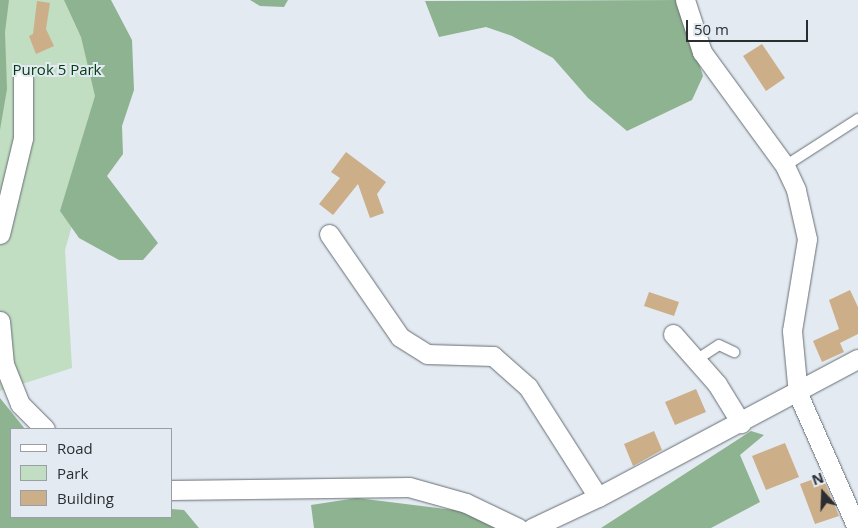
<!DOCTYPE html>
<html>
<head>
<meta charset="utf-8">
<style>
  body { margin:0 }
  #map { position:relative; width:858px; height:528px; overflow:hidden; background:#e3eaf2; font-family:"Open Sans",sans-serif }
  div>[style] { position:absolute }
  .green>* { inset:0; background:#c1ddc2 }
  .forest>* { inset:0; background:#8eb391 }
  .building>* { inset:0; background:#ccae88 }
  .roads { filter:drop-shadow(0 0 1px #676d74) drop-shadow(0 0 1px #676d74) }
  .lane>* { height:10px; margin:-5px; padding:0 5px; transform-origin:5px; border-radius:5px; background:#fff }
  .street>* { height:19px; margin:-9.5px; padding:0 9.5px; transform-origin:9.5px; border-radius:9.5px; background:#fff }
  span { translate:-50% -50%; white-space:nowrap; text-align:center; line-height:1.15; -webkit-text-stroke:4px #e3eaf2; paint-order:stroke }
  .park-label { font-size:15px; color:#013c10 }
  .legend { position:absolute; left:10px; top:428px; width:162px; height:90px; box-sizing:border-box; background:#e3eaf2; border:1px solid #999fa5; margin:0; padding:6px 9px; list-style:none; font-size:15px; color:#2b2e31 }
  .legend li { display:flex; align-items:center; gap:10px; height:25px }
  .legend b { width:25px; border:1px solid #999fa5 }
  .north { position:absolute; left:798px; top:468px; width:50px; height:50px; -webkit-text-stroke:4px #e3eaf2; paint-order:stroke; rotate:340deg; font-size:14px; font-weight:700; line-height:20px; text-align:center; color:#2b2e31 }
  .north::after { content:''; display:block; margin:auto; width:18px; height:22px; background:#2b2e31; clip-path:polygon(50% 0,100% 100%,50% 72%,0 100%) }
  .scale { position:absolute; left:686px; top:20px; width:122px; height:22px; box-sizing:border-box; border:2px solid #2b2e31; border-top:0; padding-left:6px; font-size:15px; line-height:18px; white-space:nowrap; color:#2b2e31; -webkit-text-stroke:4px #e3eaf2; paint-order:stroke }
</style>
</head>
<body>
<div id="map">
  <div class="green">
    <i style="clip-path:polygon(0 0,90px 0,118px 66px,65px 250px,72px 368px,0 391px)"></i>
  </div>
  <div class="forest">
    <i style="clip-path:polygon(0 0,9px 0,5px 32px,7px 89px,0 130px)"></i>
    <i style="clip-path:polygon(64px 0,111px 0,132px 40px,134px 90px,122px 126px,123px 154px,107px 176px,158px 243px,143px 260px,119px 260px,79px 238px,60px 211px,95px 96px,81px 37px)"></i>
    <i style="clip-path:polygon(250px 0,288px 0,284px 7px,260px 6px)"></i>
    <i style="clip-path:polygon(679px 0,703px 76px,692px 100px,627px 131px,588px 98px,553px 58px,512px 36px,486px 27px,439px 37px,425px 1px)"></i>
    <i style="clip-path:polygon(0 398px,25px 429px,11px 429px,11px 517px,171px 517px,171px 509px,184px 510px,199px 528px,0 528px)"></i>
    <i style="clip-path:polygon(751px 431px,764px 435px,740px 455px,760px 502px,711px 528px,601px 528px)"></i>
    <i style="clip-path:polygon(357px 498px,462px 511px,499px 528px,314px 528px,311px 505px)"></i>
  </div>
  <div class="building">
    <i style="clip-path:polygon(37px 1px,50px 3px,46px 29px,54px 46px,36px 54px,29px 36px,33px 34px)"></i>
    <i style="clip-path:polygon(762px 44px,785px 78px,766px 91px,743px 56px)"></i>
    <i style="clip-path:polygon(346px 152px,386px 182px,377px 194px,384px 213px,370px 218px,358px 184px,333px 215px,319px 204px,340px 178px,331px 172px)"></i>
    <i style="clip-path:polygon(850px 290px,858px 307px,858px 334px,840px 343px,844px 352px,822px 362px,813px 341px,839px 329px,829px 300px)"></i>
    <i style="clip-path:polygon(649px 292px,679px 302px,674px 316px,644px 306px)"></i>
    <i style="clip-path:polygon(696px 389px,706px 412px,675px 425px,665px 402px)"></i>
    <i style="clip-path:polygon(654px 431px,662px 450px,633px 466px,624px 444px)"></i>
    <i style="clip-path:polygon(785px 443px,799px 477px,766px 490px,752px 456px)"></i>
    <i style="clip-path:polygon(822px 476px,839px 516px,815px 524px,800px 484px)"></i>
  </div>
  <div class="roads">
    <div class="lane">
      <i style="left:785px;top:166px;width:87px;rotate:-32.8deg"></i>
      <i style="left:696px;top:360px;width:27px;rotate:-33deg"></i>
      <i style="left:719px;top:345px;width:17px;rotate:25deg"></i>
    </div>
    <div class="street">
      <i style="left:685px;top:0;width:55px;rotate:71.9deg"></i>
      <i style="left:702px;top:52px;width:141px;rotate:53.9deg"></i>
      <i style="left:785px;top:166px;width:26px;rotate:65deg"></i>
      <i style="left:796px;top:190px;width:50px;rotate:77.3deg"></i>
      <i style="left:807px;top:239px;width:93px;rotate:99.3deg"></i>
      <i style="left:792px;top:331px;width:63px;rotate:84.6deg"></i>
      <i style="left:798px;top:394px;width:146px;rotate:66.2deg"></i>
      <i style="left:0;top:234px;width:99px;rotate:-76.5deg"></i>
      <i style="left:23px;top:138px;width:62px;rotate:-90deg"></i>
      <i style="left:329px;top:234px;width:125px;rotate:55.4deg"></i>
      <i style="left:400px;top:337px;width:32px;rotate:32deg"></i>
      <i style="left:427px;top:354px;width:66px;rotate:1.7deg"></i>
      <i style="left:493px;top:356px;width:47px;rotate:41.5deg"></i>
      <i style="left:528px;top:387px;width:130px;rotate:57.5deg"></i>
      <i style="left:598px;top:497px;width:294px;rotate:-28deg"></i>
      <i style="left:0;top:321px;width:43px;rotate:84.7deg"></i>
      <i style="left:4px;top:364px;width:43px;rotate:68.2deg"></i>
      <i style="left:20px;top:404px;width:35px;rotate:45deg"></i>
      <i style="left:673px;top:334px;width:67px;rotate:48.7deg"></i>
      <i style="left:717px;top:384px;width:46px;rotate:58.4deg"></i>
      <i style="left:171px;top:490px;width:238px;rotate:-0.7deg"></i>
      <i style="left:409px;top:487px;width:59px;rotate:15.7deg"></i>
      <i style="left:466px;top:503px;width:58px;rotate:25.7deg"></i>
      <i style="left:532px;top:528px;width:73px;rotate:-25.2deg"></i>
    </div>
  </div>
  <div class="park-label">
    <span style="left:57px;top:70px">Purok 5 Park</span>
  </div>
  <ul class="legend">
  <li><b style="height:6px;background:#fff"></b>Road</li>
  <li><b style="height:14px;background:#c1ddc2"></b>Park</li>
  <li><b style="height:14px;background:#ccae88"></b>Building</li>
  </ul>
  <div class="north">N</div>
  <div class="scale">50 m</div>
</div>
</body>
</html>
